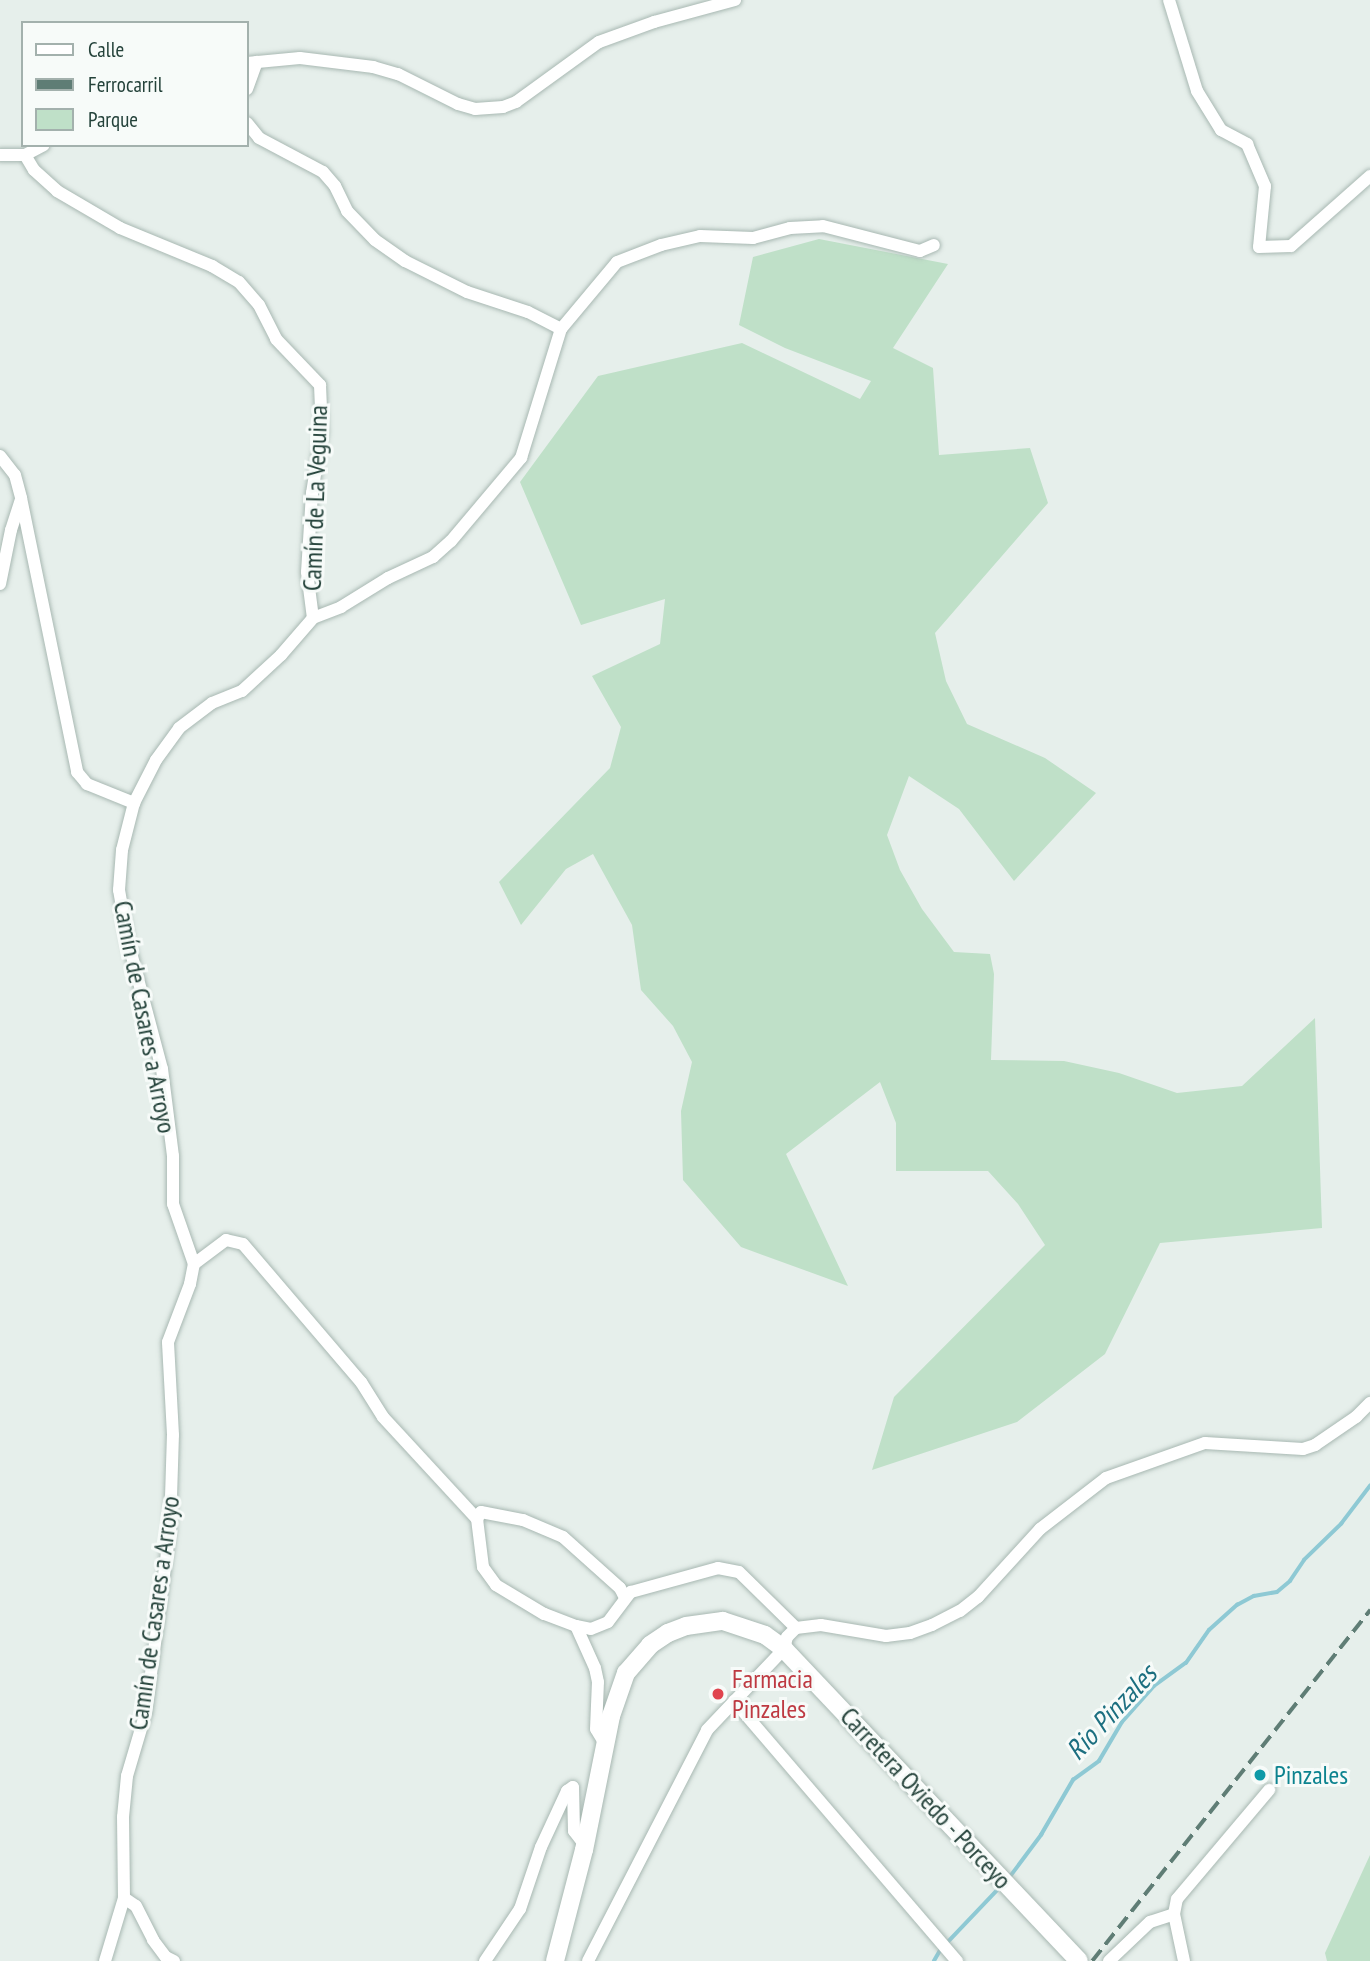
<!DOCTYPE html>
<html>
<head>
<meta charset="utf-8">
<style>
  body { margin:0 }
  #map { position:relative; width:1370px; height:1961px; overflow:hidden; background:#e6efeb; font-family:"PT Sans Narrow",sans-serif }
  div>[style] { position:absolute }
  .green>* { inset:0; background:#bfe0c8 }
  .stream>* { height:3.5px; margin:-1.75px; padding:0 1.75px; transform-origin:1.75px; border-radius:1.75px; background:#8ec9d4 }
  .roads { filter:drop-shadow(0 0 2px #a8b8b2) drop-shadow(0 0 2px #a8b8b2) }
  .minor>* { height:12px; margin:-6px; padding:0 6px; transform-origin:6px; border-radius:6px; background:#fff }
  .secondary>* { height:18px; margin:-9px; padding:0 9px; transform-origin:9px; border-radius:9px; background:#fff }
  .rail>* { height:3.5px; margin-top:-1.75px; transform-origin:0; background:repeating-linear-gradient(90deg,#5f7d75 0 14px,transparent 0 21px) }
  .dots>* { width:19px; height:19px; translate:-50% -50%; box-sizing:border-box; border:4px solid #f7fbf9; border-radius:50% }
  span { translate:-50% -50%; white-space:nowrap; text-align:center; line-height:1.15; -webkit-text-stroke:6px #f7fbf9; paint-order:stroke }
  .street-label { font-size:26px; color:#24423a }
  .health-label { font-size:26px; color:#be3a42 }
  .left { translate:0 -50%; text-align:left }
  .culture-label { font-size:26px; color:#0d838f }
  .water-label { font-size:28px; color:#1c6f80; font-style:italic }
  .legend { position:absolute; left:21px; top:21px; width:228px; height:126px; box-sizing:border-box; background:#f7fbf9; border:2px solid #a3b1ad; margin:0; padding:9px 12px; list-style:none; font-size:21px; color:#24423a }
  .legend li { display:flex; align-items:center; gap:14px; height:35px }
  .legend b { width:35px; border:2px solid #a3b1ad }
</style>
</head>
<body>
<div id="map">
  <div class="green">
    <i style="clip-path:polygon(819px 239px,948px 264px,893px 348px,933px 368px,939px 455px,1030px 448px,1048px 503px,935px 633px,946px 681px,967px 724px,1045px 758px,1096px 793px,1014px 881px,959px 809px,909px 776px,887px 835px,900px 870px,922px 909px,954px 952px,990px 954px,994px 974px,991px 1060px,1064px 1061px,1119px 1073px,1177px 1093px,1242px 1086px,1315px 1018px,1322px 1228px,1160px 1243px,1105px 1354px,1017px 1422px,872px 1470px,894px 1397px,1045px 1245px,1018px 1204px,988px 1171px,896px 1171px,896px 1123px,880px 1082px,786px 1154px,848px 1286px,741px 1247px,683px 1180px,681px 1111px,692px 1062px,673px 1026px,641px 990px,632px 925px,593px 854px,566px 869px,521px 925px,499px 882px,610px 768px,621px 727px,592px 676px,660px 644px,665px 599px,581px 625px,520px 482px,598px 376px,742px 343px,860px 399px,871px 381px,785px 348px,739px 325px,753px 257px)"></i>
    <i style="clip-path:polygon(1370px 1855px,1370px 1961px,1327px 1961px,1325px 1953px)"></i>
  </div>
  <div class="stream">
    <i style="left:1009px;top:1878px;width:54px;rotate:-53.3deg"></i>
    <i style="left:1041px;top:1835px;width:64px;rotate:-59.8deg"></i>
    <i style="left:1073px;top:1780px;width:32px;rotate:-36deg"></i>
    <i style="left:1099px;top:1761px;width:45px;rotate:-59.5deg"></i>
    <i style="left:1122px;top:1722px;width:48px;rotate:-48.4deg"></i>
    <i style="left:1154px;top:1686px;width:39px;rotate:-36deg"></i>
    <i style="left:1186px;top:1663px;width:40px;rotate:-55.1deg"></i>
    <i style="left:1209px;top:1630px;width:38px;rotate:-42deg"></i>
    <i style="left:1237px;top:1605px;width:19px;rotate:-28deg"></i>
    <i style="left:1254px;top:1596px;width:23px;rotate:-10deg"></i>
    <i style="left:1277px;top:1592px;width:17px;rotate:-40deg"></i>
    <i style="left:1290px;top:1581px;width:25px;rotate:-56deg"></i>
    <i style="left:1304px;top:1560px;width:52px;rotate:-44.2deg"></i>
    <i style="left:1341px;top:1524px;width:48px;rotate:-52.7deg"></i>
    <i style="left:946px;top:1944px;width:80px;rotate:-46.5deg"></i>
    <i style="left:934px;top:1961px;width:14px;rotate:-60deg"></i>
  </div>
  <div class="roads">
    <div class="minor">
      <i style="left:1169px;top:0;width:95px;rotate:72.9deg"></i>
      <i style="left:1197px;top:91px;width:46px;rotate:58.4deg"></i>
      <i style="left:1221px;top:130px;width:30px;rotate:28deg"></i>
      <i style="left:1247px;top:144px;width:46px;rotate:66.8deg"></i>
      <i style="left:1265px;top:186px;width:61px;rotate:95.6deg"></i>
      <i style="left:1259px;top:247px;width:32px;rotate:-2deg"></i>
      <i style="left:1291px;top:246px;width:106px;rotate:-41.5deg"></i>
      <i style="left:247px;top:63px;width:53px;rotate:-5.4deg"></i>
      <i style="left:300px;top:58px;width:74px;rotate:7deg"></i>
      <i style="left:373px;top:67px;width:26px;rotate:16deg"></i>
      <i style="left:398px;top:74px;width:67px;rotate:26.6deg"></i>
      <i style="left:458px;top:104px;width:18px;rotate:16deg"></i>
      <i style="left:475px;top:109px;width:28px;rotate:-4deg"></i>
      <i style="left:503px;top:107px;width:14px;rotate:-21deg"></i>
      <i style="left:516px;top:102px;width:102px;rotate:-35.9deg"></i>
      <i style="left:599px;top:42px;width:59px;rotate:-20deg"></i>
      <i style="left:654px;top:22px;width:84px;rotate:-15.2deg"></i>
      <i style="left:247px;top:89px;width:29px;rotate:-70deg"></i>
      <i style="left:247px;top:123px;width:19px;rotate:51deg"></i>
      <i style="left:259px;top:138px;width:72px;rotate:28deg"></i>
      <i style="left:323px;top:172px;width:18px;rotate:49deg"></i>
      <i style="left:335px;top:186px;width:28px;rotate:64deg"></i>
      <i style="left:347px;top:211px;width:40px;rotate:46deg"></i>
      <i style="left:375px;top:240px;width:37px;rotate:35deg"></i>
      <i style="left:405px;top:261px;width:69px;rotate:26.6deg"></i>
      <i style="left:467px;top:292px;width:64px;rotate:18.2deg"></i>
      <i style="left:528px;top:312px;width:37px;rotate:27deg"></i>
      <i style="left:0;top:155px;width:25px"></i>
      <i style="left:25px;top:155px;width:21px;rotate:-28deg"></i>
      <i style="left:25px;top:155px;width:17px;rotate:59deg"></i>
      <i style="left:34px;top:170px;width:31px;rotate:42deg"></i>
      <i style="left:57px;top:191px;width:73px;rotate:30.4deg"></i>
      <i style="left:120px;top:228px;width:100px;rotate:22.4deg"></i>
      <i style="left:212px;top:266px;width:31px;rotate:31deg"></i>
      <i style="left:239px;top:282px;width:30px;rotate:49deg"></i>
      <i style="left:259px;top:305px;width:38px;rotate:63deg"></i>
      <i style="left:276px;top:339px;width:64px;rotate:46.3deg"></i>
      <i style="left:320px;top:385px;width:47px;rotate:87.6deg"></i>
      <i style="left:322px;top:432px;width:62px;rotate:99.3deg"></i>
      <i style="left:312px;top:493px;width:79px;rotate:93.6deg"></i>
      <i style="left:307px;top:572px;width:46px;rotate:82.6deg"></i>
      <i style="left:0;top:456px;width:24px;rotate:52deg"></i>
      <i style="left:15px;top:475px;width:24px;rotate:75deg"></i>
      <i style="left:21px;top:498px;width:280px;rotate:78.4deg"></i>
      <i style="left:77px;top:772px;width:16px;rotate:50deg"></i>
      <i style="left:87px;top:784px;width:51px;rotate:22deg"></i>
      <i style="left:0;top:584px;width:55px;rotate:-78.5deg"></i>
      <i style="left:11px;top:530px;width:32px;rotate:-72deg"></i>
      <i style="left:194px;top:1264px;width:40px;rotate:-37deg"></i>
      <i style="left:226px;top:1240px;width:17px;rotate:13deg"></i>
      <i style="left:243px;top:1244px;width:182px;rotate:49.5deg"></i>
      <i style="left:361px;top:1382px;width:41px;rotate:57.8deg"></i>
      <i style="left:383px;top:1417px;width:139px;rotate:47.3deg"></i>
      <i style="left:576px;top:1626px;width:34px;rotate:-159deg"></i>
      <i style="left:544px;top:1614px;width:56px;rotate:-148.9deg"></i>
      <i style="left:496px;top:1585px;width:22px;rotate:-126deg"></i>
      <i style="left:483px;top:1567px;width:48px;rotate:-97.1deg"></i>
      <i style="left:477px;top:1519px;width:8px;rotate:-60deg"></i>
      <i style="left:481px;top:1512px;width:43px;rotate:10.8deg"></i>
      <i style="left:523px;top:1520px;width:43px;rotate:23deg"></i>
      <i style="left:563px;top:1537px;width:76px;rotate:41.8deg"></i>
      <i style="left:620px;top:1588px;width:11px;rotate:63deg"></i>
      <i style="left:734px;top:1701px;width:343px;rotate:49.4deg"></i>
      <i style="left:605px;top:1744px;width:17px;rotate:-121deg"></i>
      <i style="left:596px;top:1729px;width:47px;rotate:-87.6deg"></i>
      <i style="left:598px;top:1682px;width:14px;rotate:-102deg"></i>
      <i style="left:595px;top:1668px;width:46px;rotate:-114.3deg"></i>
      <i style="left:576px;top:1626px;width:15px;rotate:11deg"></i>
      <i style="left:591px;top:1629px;width:18px;rotate:-22deg"></i>
      <i style="left:608px;top:1622px;width:38px;rotate:-53deg"></i>
      <i style="left:631px;top:1592px;width:90px;rotate:-15.4deg"></i>
      <i style="left:718px;top:1568px;width:21px;rotate:11deg"></i>
      <i style="left:739px;top:1572px;width:80px;rotate:44.5deg"></i>
      <i style="left:124px;top:1898px;width:14px;rotate:34deg"></i>
      <i style="left:136px;top:1906px;width:38px;rotate:63deg"></i>
      <i style="left:153px;top:1940px;width:21px;rotate:53deg"></i>
      <i style="left:166px;top:1957px;width:9px;rotate:27deg"></i>
      <i style="left:105px;top:1961px;width:66px;rotate:-73.2deg"></i>
      <i style="left:124px;top:1898px;width:81px;rotate:-90.7deg"></i>
      <i style="left:123px;top:1817px;width:41px;rotate:-84.4deg"></i>
      <i style="left:127px;top:1776px;width:67px;rotate:-73.5deg"></i>
      <i style="left:146px;top:1712px;width:185px;rotate:-82.5deg"></i>
      <i style="left:170px;top:1529px;width:94px;rotate:-88.2deg"></i>
      <i style="left:173px;top:1435px;width:93px;rotate:-93.1deg"></i>
      <i style="left:168px;top:1342px;width:62px;rotate:-69.2deg"></i>
      <i style="left:190px;top:1284px;width:20px;rotate:-79deg"></i>
      <i style="left:194px;top:1264px;width:64px;rotate:-109.3deg"></i>
      <i style="left:173px;top:1204px;width:48px;rotate:-90deg"></i>
      <i style="left:173px;top:1156px;width:88px;rotate:-97.2deg"></i>
      <i style="left:162px;top:1069px;width:132px;rotate:-104.9deg"></i>
      <i style="left:128px;top:941px;width:52px;rotate:-100deg"></i>
      <i style="left:119px;top:890px;width:40px;rotate:-85.7deg"></i>
      <i style="left:122px;top:850px;width:49px;rotate:-75.7deg"></i>
      <i style="left:134px;top:803px;width:48px;rotate:-62.9deg"></i>
      <i style="left:156px;top:760px;width:39px;rotate:-54deg"></i>
      <i style="left:179px;top:728px;width:41px;rotate:-37.1deg"></i>
      <i style="left:212px;top:703px;width:32px;rotate:-22deg"></i>
      <i style="left:242px;top:691px;width:53px;rotate:-42.7deg"></i>
      <i style="left:281px;top:655px;width:49px;rotate:-49.1deg"></i>
      <i style="left:313px;top:618px;width:30px;rotate:-21deg"></i>
      <i style="left:341px;top:607px;width:55px;rotate:-31.7deg"></i>
      <i style="left:388px;top:578px;width:50px;rotate:-25deg"></i>
      <i style="left:433px;top:557px;width:24px;rotate:-42deg"></i>
      <i style="left:451px;top:541px;width:109px;rotate:-49.9deg"></i>
      <i style="left:521px;top:458px;width:135px;rotate:-72.8deg"></i>
      <i style="left:561px;top:329px;width:87px;rotate:-50.1deg"></i>
      <i style="left:617px;top:262px;width:47px;rotate:-21.1deg"></i>
      <i style="left:661px;top:245px;width:40px;rotate:-13deg"></i>
      <i style="left:700px;top:236px;width:53px;rotate:2.2deg"></i>
      <i style="left:753px;top:238px;width:38px;rotate:-15deg"></i>
      <i style="left:790px;top:228px;width:33px;rotate:-3deg"></i>
      <i style="left:823px;top:226px;width:100px;rotate:14.5deg"></i>
      <i style="left:920px;top:251px;width:15px;rotate:-23deg"></i>
      <i style="left:485px;top:1961px;width:63px;rotate:-56.1deg"></i>
      <i style="left:520px;top:1909px;width:65px;rotate:-71.3deg"></i>
      <i style="left:541px;top:1847px;width:62px;rotate:-65.1deg"></i>
      <i style="left:567px;top:1791px;width:7px;rotate:-34deg"></i>
      <i style="left:573px;top:1787px;width:44px;rotate:88.7deg"></i>
      <i style="left:574px;top:1831px;width:18px;rotate:52deg"></i>
      <i style="left:588px;top:1961px;width:260px;rotate:-62.7deg"></i>
      <i style="left:707px;top:1730px;width:112px;rotate:-46.5deg"></i>
      <i style="left:784px;top:1649px;width:12px;rotate:-76deg"></i>
      <i style="left:787px;top:1637px;width:13px;rotate:-45deg"></i>
      <i style="left:796px;top:1628px;width:25px;rotate:-7deg"></i>
      <i style="left:821px;top:1625px;width:66px;rotate:9.6deg"></i>
      <i style="left:886px;top:1636px;width:24px;rotate:-7deg"></i>
      <i style="left:910px;top:1633px;width:23px;rotate:-20deg"></i>
      <i style="left:932px;top:1625px;width:31px;rotate:-27deg"></i>
      <i style="left:960px;top:1611px;width:23px;rotate:-38deg"></i>
      <i style="left:978px;top:1597px;width:92px;rotate:-47.6deg"></i>
      <i style="left:1040px;top:1529px;width:83px;rotate:-37.7deg"></i>
      <i style="left:1106px;top:1478px;width:105px;rotate:-19.5deg"></i>
      <i style="left:1205px;top:1443px;width:98px;rotate:3.5deg"></i>
      <i style="left:1303px;top:1449px;width:13px;rotate:-18deg"></i>
      <i style="left:1315px;top:1445px;width:50px;rotate:-34.3deg"></i>
      <i style="left:1356px;top:1417px;width:20px;rotate:-45deg"></i>
      <i style="left:1109px;top:1961px;width:57px;rotate:-43.6deg"></i>
      <i style="left:1150px;top:1922px;width:25px;rotate:-18deg"></i>
      <i style="left:1184px;top:1961px;width:48px;rotate:-102deg"></i>
      <i style="left:1174px;top:1914px;width:15px;rotate:-79deg"></i>
      <i style="left:1177px;top:1899px;width:143px;rotate:-49.8deg"></i>
    </div>
    <div class="secondary">
      <i style="left:555px;top:1961px;width:115px;rotate:-75.4deg"></i>
      <i style="left:584px;top:1850px;width:137px;rotate:-78.6deg"></i>
      <i style="left:611px;top:1716px;width:46px;rotate:-70.8deg"></i>
      <i style="left:626px;top:1673px;width:37px;rotate:-49deg"></i>
      <i style="left:650px;top:1645px;width:22px;rotate:-34deg"></i>
      <i style="left:668px;top:1633px;width:19px;rotate:-21deg"></i>
      <i style="left:686px;top:1626px;width:37px;rotate:-8deg"></i>
      <i style="left:723px;top:1621px;width:44px;rotate:18.4deg"></i>
      <i style="left:765px;top:1635px;width:24px;rotate:36deg"></i>
      <i style="left:784px;top:1649px;width:429px;rotate:46.6deg"></i>
    </div>
  </div>
  <div class="rail">
    <i style="left:1092px;top:1961px;width:448px;rotate:-51.6deg"></i>
  </div>
  <div class="dots">
    <i style="left:718px;top:1694px;background:#e0444e"></i>
    <i style="left:1260px;top:1775px;background:#0f9aa8"></i>
  </div>
  <div class="street-label">
    <span style="left:315px;top:498px;rotate:-88deg">Camín de La Veguina</span>
    <span style="left:145px;top:1017px;rotate:79deg">Camín de Casares a Arroyo</span>
    <span style="left:154px;top:1613px;rotate:-82deg">Camín de Casares a Arroyo</span>
    <span style="left:926px;top:1798px;rotate:47deg">Carretera Oviedo - Porceyo</span>
  </div>
  <div class="health-label">
    <span class="left" style="left:732px;top:1694px">Farmacia<br>Pinzales</span>
  </div>
  <div class="culture-label">
    <span class="left" style="left:1274px;top:1775px">Pinzales</span>
  </div>
  <div class="water-label">
    <span style="left:1111px;top:1712px;rotate:-47deg">Rio Pinzales</span>
  </div>
  <ul class="legend">
  <li><b style="height:9px;background:#fff"></b>Calle</li>
  <li><b style="height:9px;background:#5f7d75"></b>Ferrocarril</li>
  <li><b style="height:19px;background:#bfe0c8"></b>Parque</li>
  </ul>
</div>
</body>
</html>
